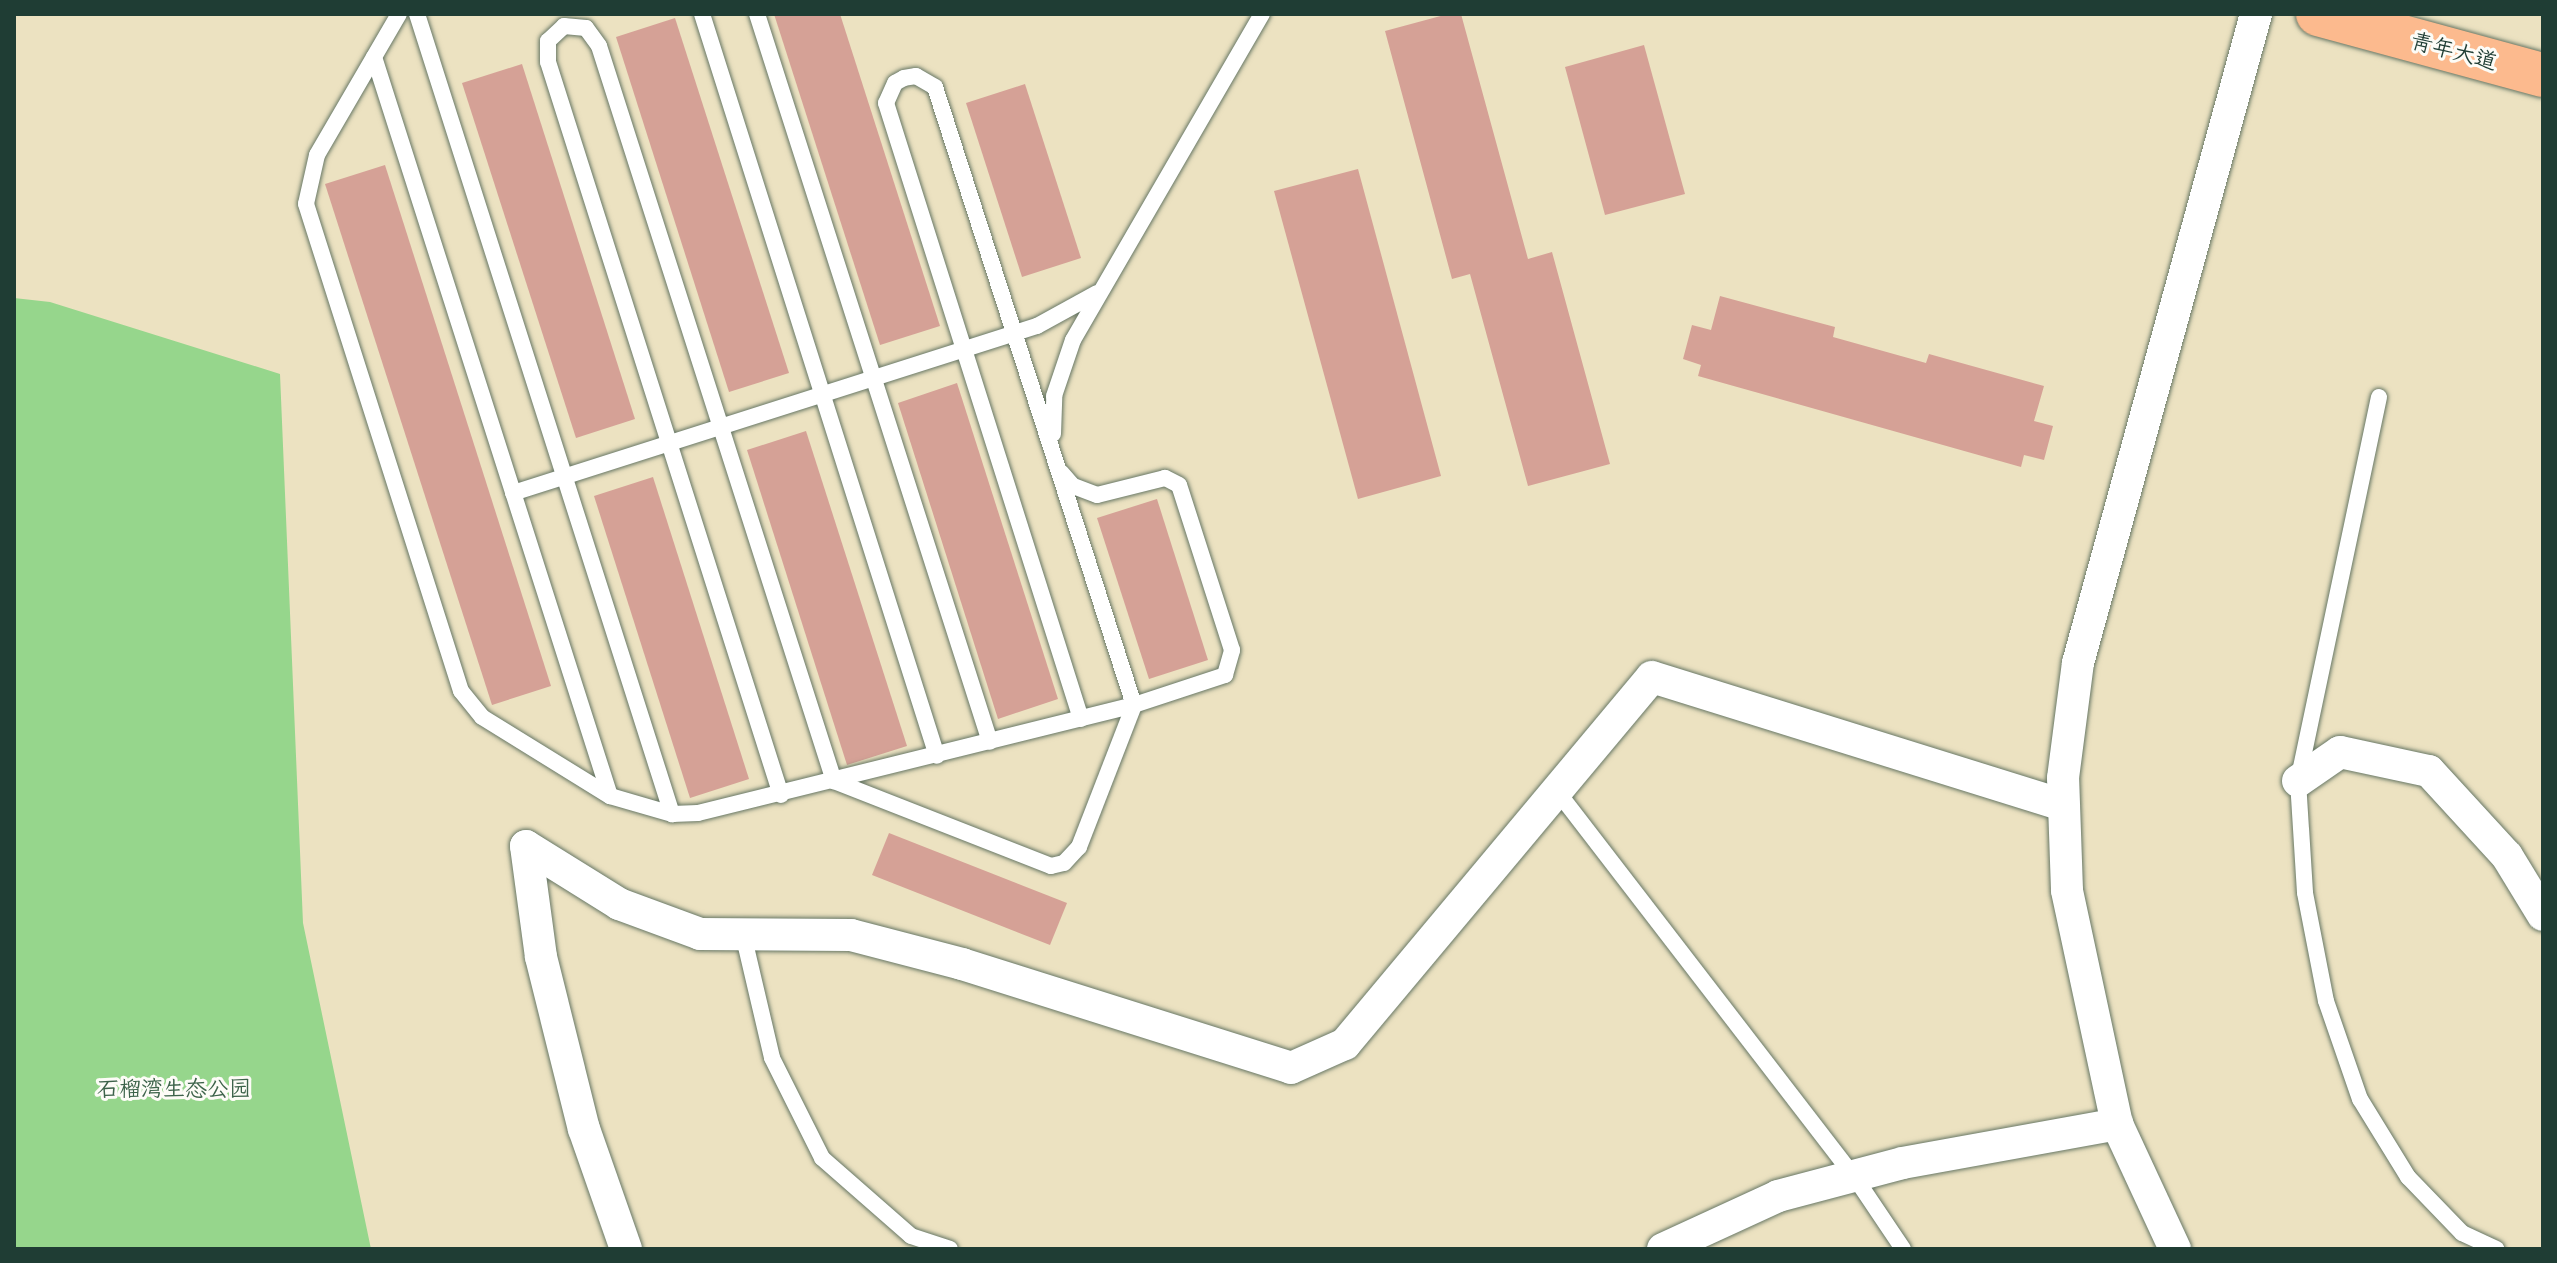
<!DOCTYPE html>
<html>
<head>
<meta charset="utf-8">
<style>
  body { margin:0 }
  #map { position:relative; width:2557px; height:1263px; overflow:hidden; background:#ece2c1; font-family:"Shantell Sans","LXGW WenKai TC",sans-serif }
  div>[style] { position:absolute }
  .green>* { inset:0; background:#96d68c }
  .building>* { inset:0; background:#d5a196 }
  .roads { filter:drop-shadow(0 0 2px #677765) drop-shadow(0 0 2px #677765) }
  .lane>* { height:16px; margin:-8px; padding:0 8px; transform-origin:8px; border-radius:8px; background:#fff }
  .street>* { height:32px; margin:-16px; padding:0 16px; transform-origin:16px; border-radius:16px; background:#fff }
  .highway>* { height:44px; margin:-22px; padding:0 22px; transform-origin:22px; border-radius:22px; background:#fcba8e }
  span { translate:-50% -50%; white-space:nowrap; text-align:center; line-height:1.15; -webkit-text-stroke:6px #fdfcf7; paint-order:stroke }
  .street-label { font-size:22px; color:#1f3d34 }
  .park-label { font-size:22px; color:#3d634a }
  .frame { position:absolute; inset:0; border:16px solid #1f3d34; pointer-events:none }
</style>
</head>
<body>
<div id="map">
  <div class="green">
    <i style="clip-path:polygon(14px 298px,50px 302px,280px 374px,303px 923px,371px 1249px,14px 1249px)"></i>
  </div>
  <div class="building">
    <i style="clip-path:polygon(774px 14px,840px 14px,940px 326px,880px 345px)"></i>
    <i style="clip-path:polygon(1448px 14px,1461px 14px,1528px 259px,1552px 252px,1610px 464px,1528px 486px,1470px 274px,1452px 279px,1385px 31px)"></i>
    <i style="clip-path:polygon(675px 18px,789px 373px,729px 392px,616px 37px)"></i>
    <i style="clip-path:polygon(1644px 45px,1685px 194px,1605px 215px,1565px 67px)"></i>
    <i style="clip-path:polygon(522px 64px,635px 419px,576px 438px,462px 83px)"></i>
    <i style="clip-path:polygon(1025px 84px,1081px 258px,1022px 277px,966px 103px)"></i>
    <i style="clip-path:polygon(385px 165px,551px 686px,492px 705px,325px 184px)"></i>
    <i style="clip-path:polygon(1358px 169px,1441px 476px,1358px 499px,1274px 191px)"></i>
    <i style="clip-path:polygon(1720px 296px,1835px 327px,1833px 337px,1926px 363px,1929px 354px,2044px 386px,2034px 421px,2053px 426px,2044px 460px,2024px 455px,2021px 467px,1698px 376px,1701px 365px,1683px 359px,1692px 325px,1711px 330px)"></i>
    <i style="clip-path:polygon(957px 383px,1058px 699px,998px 719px,898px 403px)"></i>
    <i style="clip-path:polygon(806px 431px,907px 746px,847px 765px,747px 450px)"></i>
    <i style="clip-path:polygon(653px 477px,749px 779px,690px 798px,594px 496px)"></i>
    <i style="clip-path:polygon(1157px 499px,1208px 660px,1149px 679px,1097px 518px)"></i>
    <i style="clip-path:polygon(889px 833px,1067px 903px,1050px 945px,872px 875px)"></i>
  </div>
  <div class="roads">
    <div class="lane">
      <i style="left:399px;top:14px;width:163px;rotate:120.2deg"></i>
      <i style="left:317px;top:155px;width:50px;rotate:102.7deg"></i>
      <i style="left:306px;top:204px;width:511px;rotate:72.35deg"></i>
      <i style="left:461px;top:691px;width:33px;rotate:51deg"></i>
      <i style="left:482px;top:717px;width:150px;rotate:31.7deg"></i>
      <i style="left:610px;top:796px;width:65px;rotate:16.2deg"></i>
      <i style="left:672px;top:814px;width:26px;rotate:-2deg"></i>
      <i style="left:698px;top:813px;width:449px;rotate:-13.9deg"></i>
      <i style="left:1134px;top:705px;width:96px;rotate:-18.2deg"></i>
      <i style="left:1225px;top:675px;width:26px;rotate:-74deg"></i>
      <i style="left:1232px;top:650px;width:173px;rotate:-107.8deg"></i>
      <i style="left:1179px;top:485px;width:16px;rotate:-153deg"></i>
      <i style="left:1165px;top:478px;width:70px;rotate:166deg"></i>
      <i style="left:1097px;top:495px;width:26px;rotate:-159deg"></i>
      <i style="left:1073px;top:486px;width:18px;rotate:-131deg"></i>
      <i style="left:417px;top:14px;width:840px;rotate:72.32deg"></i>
      <i style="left:702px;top:14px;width:778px;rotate:72.43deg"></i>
      <i style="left:757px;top:14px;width:764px;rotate:72.25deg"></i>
      <i style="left:374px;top:57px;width:776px;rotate:72.29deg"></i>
      <i style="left:2379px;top:397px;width:392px;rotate:101.9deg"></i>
      <i style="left:2298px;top:781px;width:112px;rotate:86.4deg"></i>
      <i style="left:2305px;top:893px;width:110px;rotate:79deg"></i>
      <i style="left:2326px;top:1001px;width:104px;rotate:70.9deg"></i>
      <i style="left:2360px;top:1099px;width:92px;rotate:58.4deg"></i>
      <i style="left:2408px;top:1177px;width:78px;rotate:46deg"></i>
      <i style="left:2462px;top:1233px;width:38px;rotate:25deg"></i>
      <i style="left:1053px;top:434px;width:38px;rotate:-88deg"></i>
      <i style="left:1054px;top:396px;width:59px;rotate:-71.3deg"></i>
      <i style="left:1073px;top:340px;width:377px;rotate:-59.9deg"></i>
      <i style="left:513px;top:493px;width:550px;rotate:-17.68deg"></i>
      <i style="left:1037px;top:326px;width:68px;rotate:-28.8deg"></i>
      <i style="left:1557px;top:791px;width:486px;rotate:52.4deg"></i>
      <i style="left:1854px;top:1176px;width:88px;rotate:56.1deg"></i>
      <i style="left:781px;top:795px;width:769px;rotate:-107.63deg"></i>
      <i style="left:548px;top:62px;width:21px;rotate:-90deg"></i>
      <i style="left:548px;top:41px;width:22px;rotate:-43deg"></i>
      <i style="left:564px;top:26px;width:22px;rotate:5deg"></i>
      <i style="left:586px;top:28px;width:22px;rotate:54deg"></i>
      <i style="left:599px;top:46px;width:772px;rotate:72.27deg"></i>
      <i style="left:834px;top:781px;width:233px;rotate:21.4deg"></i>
      <i style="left:1051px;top:866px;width:13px;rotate:-13deg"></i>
      <i style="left:1064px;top:863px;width:22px;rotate:-47deg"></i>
      <i style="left:1079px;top:847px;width:152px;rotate:-68.8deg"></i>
      <i style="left:1134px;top:705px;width:649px;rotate:-107.85deg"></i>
      <i style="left:935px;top:87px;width:22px;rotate:-150deg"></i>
      <i style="left:916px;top:76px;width:12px;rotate:171deg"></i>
      <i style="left:904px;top:78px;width:10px;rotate:151deg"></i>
      <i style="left:895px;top:83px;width:22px;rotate:114deg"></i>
      <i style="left:886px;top:103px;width:646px;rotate:72.43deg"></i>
      <i style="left:743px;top:934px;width:127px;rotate:76.8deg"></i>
      <i style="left:772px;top:1058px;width:112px;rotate:63.4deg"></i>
      <i style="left:822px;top:1158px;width:118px;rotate:41.2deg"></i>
      <i style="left:911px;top:1236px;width:41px;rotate:18.4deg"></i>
    </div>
    <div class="street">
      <i style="left:2298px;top:781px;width:51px;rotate:-34.6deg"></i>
      <i style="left:2340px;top:752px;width:91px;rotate:12.1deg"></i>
      <i style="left:2429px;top:771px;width:115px;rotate:47.5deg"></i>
      <i style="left:2507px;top:856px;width:69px;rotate:58.6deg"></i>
      <i style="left:526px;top:846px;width:110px;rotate:31.9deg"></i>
      <i style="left:619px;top:904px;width:86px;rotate:20.3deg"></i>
      <i style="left:700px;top:934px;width:151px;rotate:0.4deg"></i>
      <i style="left:851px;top:935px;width:115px;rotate:14.6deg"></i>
      <i style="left:962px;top:964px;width:345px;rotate:17.5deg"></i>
      <i style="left:1291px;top:1068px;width:59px;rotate:-24deg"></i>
      <i style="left:1345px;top:1044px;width:478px;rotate:-50.1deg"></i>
      <i style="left:1652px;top:677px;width:431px;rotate:17.3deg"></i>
      <i style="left:526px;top:846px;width:112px;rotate:82.3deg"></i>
      <i style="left:541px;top:957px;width:177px;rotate:76deg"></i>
      <i style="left:584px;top:1129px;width:127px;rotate:70.7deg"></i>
      <i style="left:1663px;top:1249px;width:127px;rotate:-24.7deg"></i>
      <i style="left:1778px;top:1196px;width:129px;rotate:-14.8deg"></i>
      <i style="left:1903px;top:1163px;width:218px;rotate:-10.3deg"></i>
      <i style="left:2175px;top:1249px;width:138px;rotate:-114.9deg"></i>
      <i style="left:2117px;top:1124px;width:239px;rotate:-102.1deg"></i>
      <i style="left:2067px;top:890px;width:112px;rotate:-92deg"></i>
      <i style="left:2063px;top:778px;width:116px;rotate:-82.6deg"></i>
      <i style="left:2078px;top:663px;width:673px;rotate:-74.66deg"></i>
    </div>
    <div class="highway">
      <i style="left:2318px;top:14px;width:233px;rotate:15.2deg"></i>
    </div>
  </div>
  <div class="street-label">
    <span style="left:2454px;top:51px;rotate:15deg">青年大道</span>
  </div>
  <div class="park-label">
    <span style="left:174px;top:1089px">石榴湾生态公园</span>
  </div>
  <div class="frame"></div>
</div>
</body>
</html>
